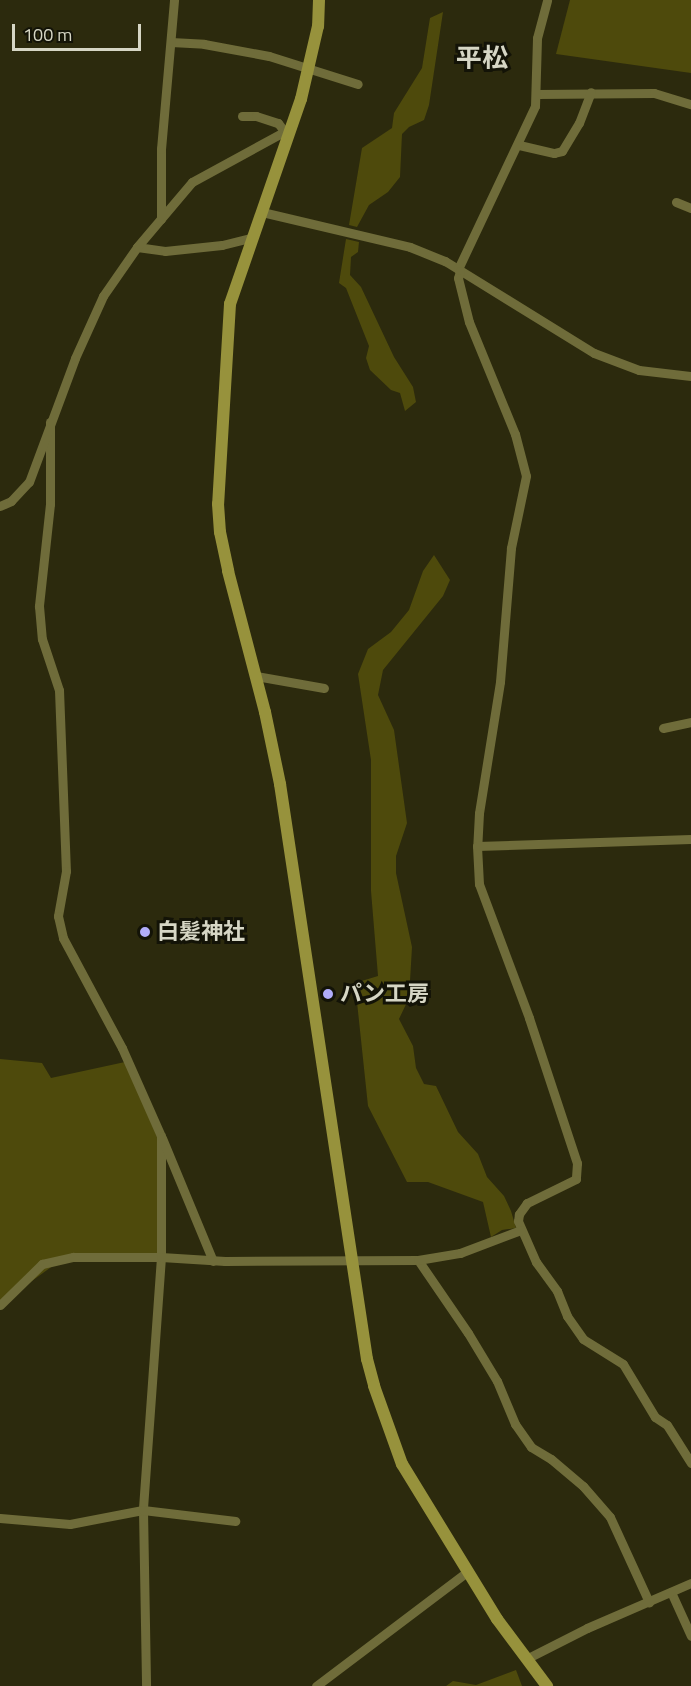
<!DOCTYPE html>
<html>
<head>
<meta charset="utf-8">
<style>
  body { margin:0 }
  #map { position:relative; width:691px; height:1686px; overflow:hidden; background:#2c2a0d; font-family:"Titillium Web","Noto Sans JP",sans-serif }
  div>[style] { position:absolute }
  .green>* { inset:0; background:#4e4a0c }
  .street>* { height:9px; margin:-4.5px; padding:0 4.5px; transform-origin:4.5px; border-radius:4.5px; background:#6f6c3a }
  .secondary>* { height:12px; margin:-6px; padding:0 6px; transform-origin:6px; border-radius:6px; background:#97923c }
  .dots>* { width:16px; height:16px; translate:-50% -50%; box-sizing:border-box; border:3px solid #131307; border-radius:50% }
  span { translate:-50% -50%; white-space:nowrap; text-align:center; line-height:1.15; -webkit-text-stroke:6px #131307; paint-order:stroke }
  .poi-label { font-size:22px; color:#d6d6c5; font-weight:700 }
  .left { translate:0 -50%; text-align:left }
  .quarter-label { font-size:26px; color:#d6d6c5; font-weight:700 }
  .scale { position:absolute; left:12px; top:24px; width:129px; height:27px; box-sizing:border-box; border:3px solid #d6d6c5; border-top:0; padding-left:8px; font-size:18px; line-height:21px; white-space:nowrap; color:#d6d6c5; -webkit-text-stroke:4px #131307; paint-order:stroke }
</style>
</head>
<body>
<div id="map">
  <div class="green">
    <i style="clip-path:polygon(570px 0,691px 0,691px 73px,556px 54px)"></i>
    <i style="clip-path:polygon(443px 12px,429px 105px,424px 120px,409px 127px,402px 134px,400px 177px,388px 192px,369px 205px,357px 227px,349px 225px,362px 148px,392px 128px,394px 113px,422px 68px,430px 18px)"></i>
    <i style="clip-path:polygon(346px 239px,359px 242px,358px 252px,351px 257px,350px 275px,361px 287px,394px 357px,413px 387px,416px 402px,405px 411px,400px 393px,391px 390px,370px 370px,366px 358px,369px 346px,346px 288px,339px 283px)"></i>
    <i style="clip-path:polygon(434px 555px,450px 580px,443px 596px,383px 670px,378px 695px,394px 730px,407px 823px,396px 856px,396px 873px,412px 947px,409px 998px,399px 1019px,413px 1046px,416px 1068px,424px 1084px,436px 1086px,458px 1132px,478px 1154px,487px 1177px,504px 1196px,511px 1211px,516px 1228px,502px 1230px,491px 1237px,483px 1202px,428px 1182px,407px 1182px,368px 1106px,355px 983px,378px 976px,371px 891px,371px 760px,358px 674px,368px 649px,391px 632px,409px 610px,423px 571px)"></i>
    <i style="clip-path:polygon(0 1059px,42px 1063px,51px 1078px,125px 1062px,157px 1136px,158px 1255px,61px 1260px,0 1304px)"></i>
    <i style="clip-path:polygon(516px 1670px,522px 1686px,446px 1686px,453px 1681px,476px 1685px)"></i>
  </div>
  <div class="street">
    <i style="left:171px;top:42px;width:33px;rotate:3deg"></i>
    <i style="left:204px;top:44px;width:66px;rotate:10.5deg"></i>
    <i style="left:269px;top:56px;width:93px;rotate:17.5deg"></i>
    <i style="left:537px;top:94px;width:117px;rotate:-0.5deg"></i>
    <i style="left:654px;top:93px;width:39px;rotate:17deg"></i>
    <i style="left:242px;top:116px;width:14px"></i>
    <i style="left:256px;top:116px;width:23px;rotate:18deg"></i>
    <i style="left:278px;top:123px;width:10px;rotate:53deg"></i>
    <i style="left:519px;top:145px;width:36px;rotate:13deg"></i>
    <i style="left:554px;top:153px;width:8px;rotate:-14deg"></i>
    <i style="left:562px;top:151px;width:33px;rotate:-59deg"></i>
    <i style="left:579px;top:123px;width:33px;rotate:-69deg"></i>
    <i style="left:676px;top:202px;width:16px;rotate:22deg"></i>
    <i style="left:262px;top:212px;width:152px;rotate:13.3deg"></i>
    <i style="left:410px;top:247px;width:38px;rotate:22deg"></i>
    <i style="left:445px;top:261px;width:175px;rotate:31.7deg"></i>
    <i style="left:594px;top:353px;width:48px;rotate:20.7deg"></i>
    <i style="left:639px;top:370px;width:52px;rotate:6.6deg"></i>
    <i style="left:161px;top:219px;width:70px;rotate:-90deg"></i>
    <i style="left:161px;top:149px;width:150px;rotate:-85deg"></i>
    <i style="left:137px;top:247px;width:28px;rotate:8deg"></i>
    <i style="left:165px;top:251px;width:57px;rotate:-6deg"></i>
    <i style="left:222px;top:245px;width:32px;rotate:-14deg"></i>
    <i style="left:458px;top:269px;width:180px;rotate:-64.7deg"></i>
    <i style="left:535px;top:106px;width:68px;rotate:-88.3deg"></i>
    <i style="left:537px;top:38px;width:39px;rotate:-75deg"></i>
    <i style="left:460px;top:271px;width:7px;rotate:106deg"></i>
    <i style="left:458px;top:278px;width:45px;rotate:76deg"></i>
    <i style="left:469px;top:322px;width:121px;rotate:67.7deg"></i>
    <i style="left:515px;top:434px;width:43px;rotate:75.3deg"></i>
    <i style="left:526px;top:476px;width:74px;rotate:101.8deg"></i>
    <i style="left:511px;top:548px;width:134px;rotate:94.7deg"></i>
    <i style="left:500px;top:682px;width:133px;rotate:99.1deg"></i>
    <i style="left:479px;top:813px;width:33px;rotate:93deg"></i>
    <i style="left:477px;top:846px;width:38px;rotate:87deg"></i>
    <i style="left:479px;top:884px;width:143px;rotate:69.5deg"></i>
    <i style="left:529px;top:1018px;width:153px;rotate:71.7deg"></i>
    <i style="left:577px;top:1163px;width:16px;rotate:94deg"></i>
    <i style="left:576px;top:1179px;width:55px;rotate:153.9deg"></i>
    <i style="left:527px;top:1203px;width:14px;rotate:126deg"></i>
    <i style="left:519px;top:1214px;width:7px;rotate:98deg"></i>
    <i style="left:518px;top:1221px;width:45px;rotate:66.3deg"></i>
    <i style="left:536px;top:1262px;width:36px;rotate:54deg"></i>
    <i style="left:557px;top:1291px;width:27px;rotate:68deg"></i>
    <i style="left:567px;top:1316px;width:28px;rotate:55deg"></i>
    <i style="left:583px;top:1339px;width:47px;rotate:32deg"></i>
    <i style="left:623px;top:1364px;width:62px;rotate:58.9deg"></i>
    <i style="left:655px;top:1417px;width:14px;rotate:34deg"></i>
    <i style="left:667px;top:1425px;width:45px;rotate:57.7deg"></i>
    <i style="left:50px;top:422px;width:82px;rotate:90deg"></i>
    <i style="left:50px;top:504px;width:103px;rotate:96.2deg"></i>
    <i style="left:39px;top:606px;width:33px;rotate:85deg"></i>
    <i style="left:42px;top:639px;width:54px;rotate:71.6deg"></i>
    <i style="left:59px;top:690px;width:181px;rotate:87.8deg"></i>
    <i style="left:66px;top:871px;width:46px;rotate:100.1deg"></i>
    <i style="left:58px;top:916px;width:23px;rotate:77deg"></i>
    <i style="left:63px;top:938px;width:125px;rotate:61.8deg"></i>
    <i style="left:122px;top:1048px;width:96px;rotate:66.1deg"></i>
    <i style="left:161px;top:1136px;width:121px;rotate:90deg"></i>
    <i style="left:161px;top:1257px;width:254px;rotate:94.1deg"></i>
    <i style="left:143px;top:1510px;width:176px;rotate:89deg"></i>
    <i style="left:0;top:506px;width:12px;rotate:-24deg"></i>
    <i style="left:11px;top:501px;width:26px;rotate:-47deg"></i>
    <i style="left:29px;top:482px;width:132px;rotate:-69.6deg"></i>
    <i style="left:75px;top:358px;width:68px;rotate:-65.7deg"></i>
    <i style="left:103px;top:296px;width:60px;rotate:-55.2deg"></i>
    <i style="left:137px;top:247px;width:85px;rotate:-49.8deg"></i>
    <i style="left:192px;top:182px;width:113px;rotate:-28.6deg"></i>
    <i style="left:256px;top:676px;width:69px;rotate:10deg"></i>
    <i style="left:663px;top:728px;width:29px;rotate:-12deg"></i>
    <i style="left:477px;top:846px;width:214px;rotate:-1.9deg"></i>
    <i style="left:162px;top:1138px;width:133px;rotate:67.5deg"></i>
    <i style="left:418px;top:1260px;width:88px;rotate:55.6deg"></i>
    <i style="left:468px;top:1333px;width:56px;rotate:58.9deg"></i>
    <i style="left:497px;top:1381px;width:47px;rotate:67.3deg"></i>
    <i style="left:515px;top:1424px;width:28px;rotate:55deg"></i>
    <i style="left:531px;top:1447px;width:23px;rotate:31deg"></i>
    <i style="left:551px;top:1459px;width:42px;rotate:40.2deg"></i>
    <i style="left:583px;top:1486px;width:41px;rotate:48.9deg"></i>
    <i style="left:610px;top:1517px;width:94px;rotate:65.4deg"></i>
    <i style="left:0;top:1305px;width:59px;rotate:-44.3deg"></i>
    <i style="left:42px;top:1264px;width:32px;rotate:-13deg"></i>
    <i style="left:73px;top:1257px;width:88px"></i>
    <i style="left:161px;top:1257px;width:64px;rotate:3.6deg"></i>
    <i style="left:225px;top:1261px;width:193px;rotate:-0.3deg"></i>
    <i style="left:418px;top:1260px;width:43px;rotate:-9.5deg"></i>
    <i style="left:460px;top:1253px;width:65px;rotate:-20.7deg"></i>
    <i style="left:0;top:1518px;width:70px;rotate:4.9deg"></i>
    <i style="left:70px;top:1524px;width:74px;rotate:-10.9deg"></i>
    <i style="left:143px;top:1510px;width:93px;rotate:6.8deg"></i>
    <i style="left:671px;top:1592px;width:48px;rotate:65.6deg"></i>
    <i style="left:526px;top:1659px;width:68px;rotate:-26.9deg"></i>
    <i style="left:587px;top:1628px;width:113px;rotate:-23.4deg"></i>
    <i style="left:316px;top:1686px;width:191px;rotate:-37.1deg"></i>
  </div>
  <div class="secondary">
    <i style="left:319px;top:0;width:26px;rotate:92deg"></i>
    <i style="left:318px;top:26px;width:75px;rotate:103.1deg"></i>
    <i style="left:301px;top:99px;width:217px;rotate:109.1deg"></i>
    <i style="left:230px;top:304px;width:200px;rotate:93.4deg"></i>
    <i style="left:218px;top:504px;width:28px;rotate:86deg"></i>
    <i style="left:220px;top:532px;width:40px;rotate:78deg"></i>
    <i style="left:228px;top:571px;width:146px;rotate:75.3deg"></i>
    <i style="left:265px;top:712px;width:74px;rotate:78.2deg"></i>
    <i style="left:280px;top:784px;width:582px;rotate:81.4deg"></i>
    <i style="left:367px;top:1359px;width:28px;rotate:75deg"></i>
    <i style="left:374px;top:1386px;width:83px;rotate:70.3deg"></i>
    <i style="left:402px;top:1464px;width:182px;rotate:58.5deg"></i>
    <i style="left:497px;top:1619px;width:84px;rotate:53.3deg"></i>
  </div>
  <div class="dots">
    <i style="left:145px;top:932px;background:#b1adfa"></i>
    <i style="left:328px;top:994px;background:#b1adfa"></i>
  </div>
  <div class="poi-label">
    <span class="left" style="left:157px;top:932px">白髪神社</span>
    <span class="left" style="left:340px;top:994px">パン工房</span>
  </div>
  <div class="quarter-label">
    <span style="left:482px;top:58px">平松</span>
  </div>
  <div class="scale">100 m</div>
</div>
</body>
</html>
